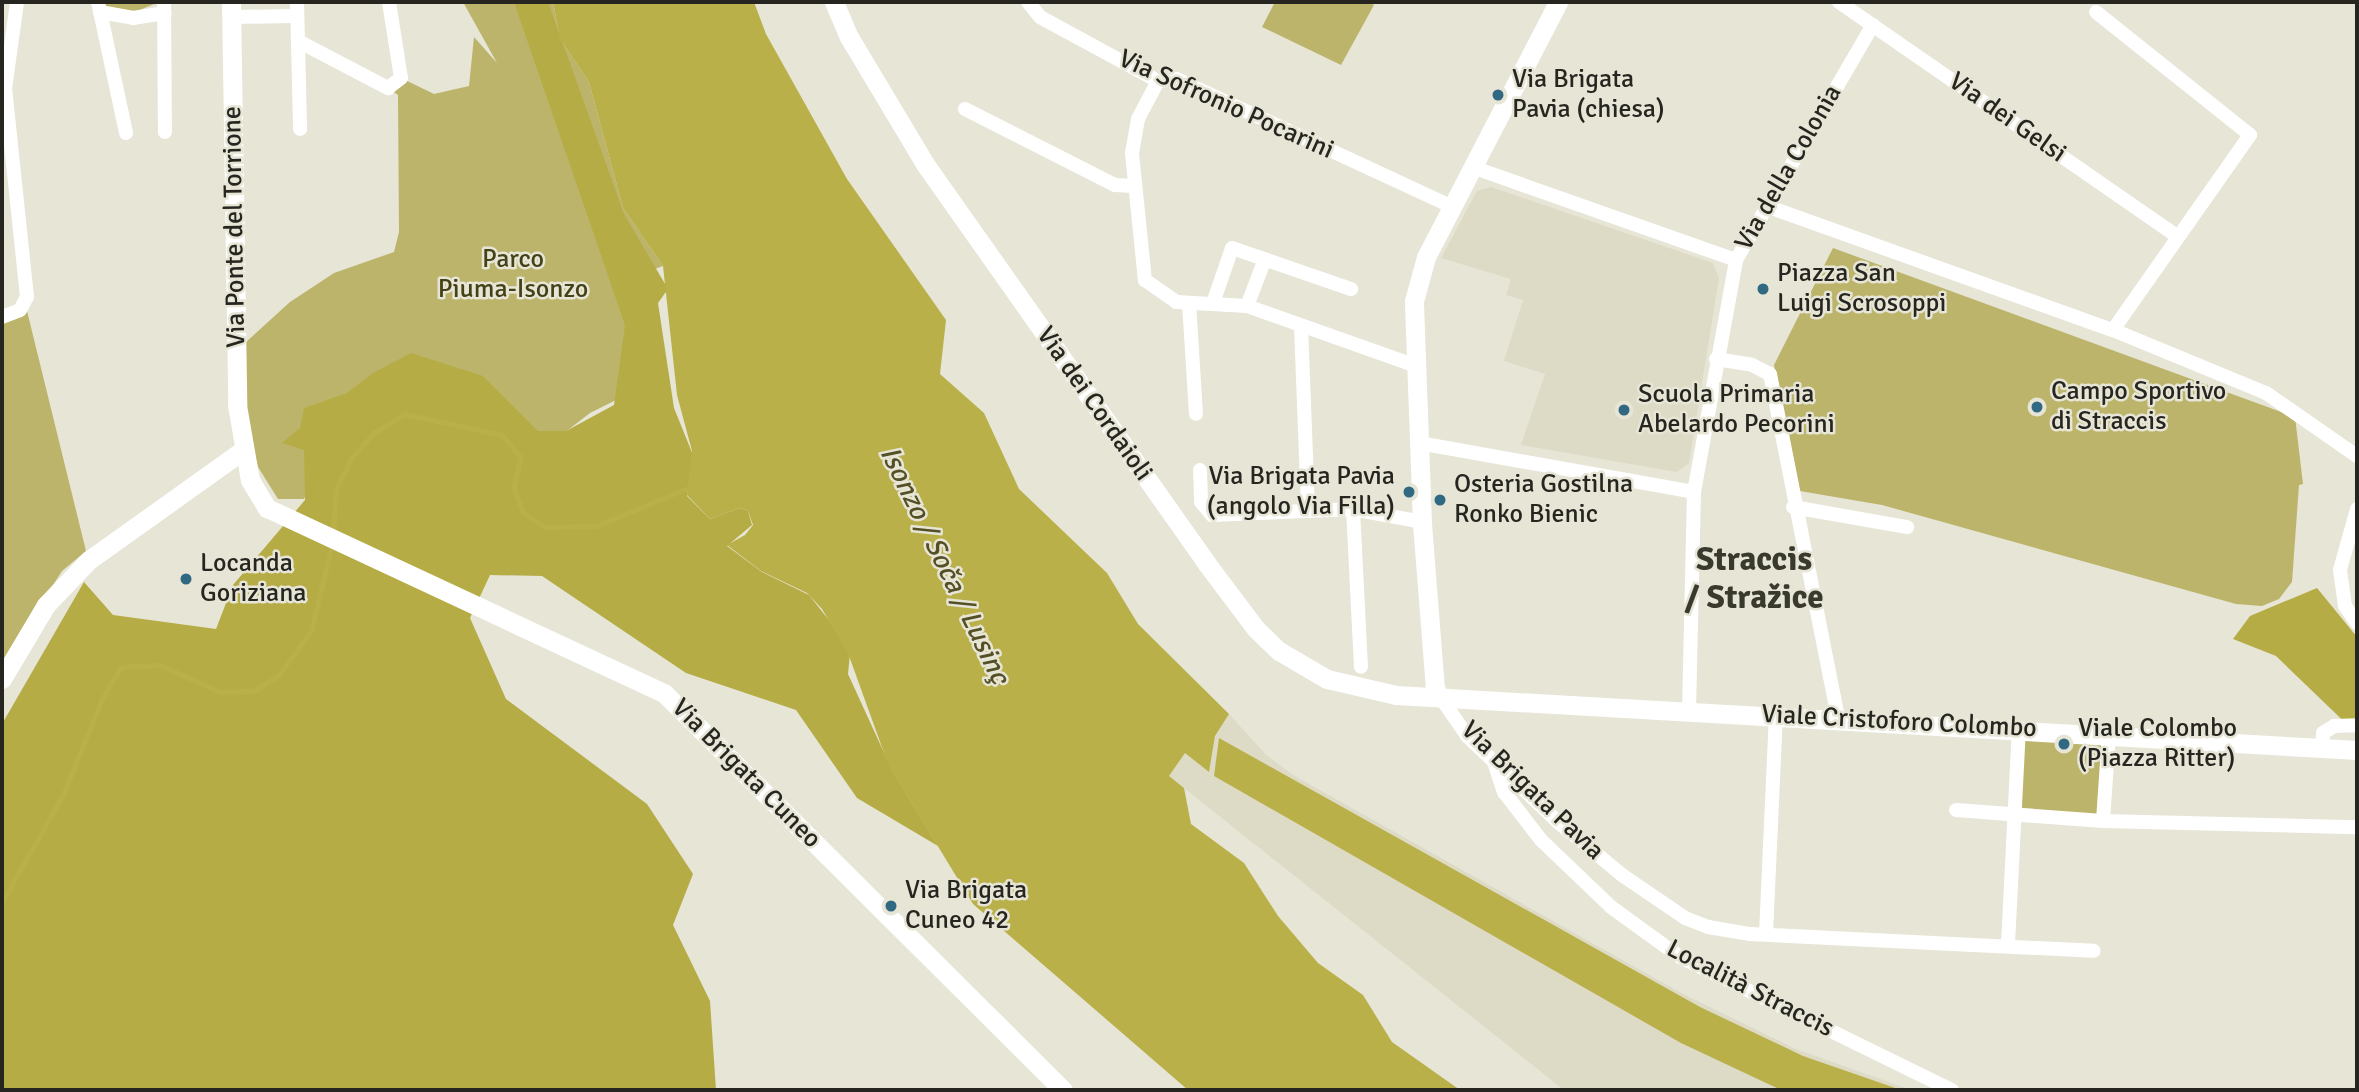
<!DOCTYPE html>
<html>
<head>
<meta charset="utf-8">
<style>
  body { margin:0 }
  #map { position:relative; width:2359px; height:1092px; overflow:hidden; background:#e6e5d6; font-family:Signika,sans-serif }
  div>[style] { position:absolute }
  .built>* { inset:0; background:#dddbc5 }
  .green>* { inset:0; background:#bcb46a }
  .forest>* { inset:0; background:#b6ac45 }
  .water>* { inset:0; background:#bab049 }
  .stream>* { height:4.5px; margin:-2.25px; padding:0 2.25px; transform-origin:2.25px; border-radius:2.25px; background:#bab049 }
  .street>* { height:14px; margin:-7px; padding:0 7px; transform-origin:7px; border-radius:7px; background:#fff }
  .secondary>* { height:19px; margin:-9.5px; padding:0 9.5px; transform-origin:9.5px; border-radius:9.5px; background:#fff }
  .dots>* { width:19px; height:19px; translate:-50% -50%; box-sizing:border-box; border:4px solid #e6e5d6; border-radius:50% }
  span { translate:-50% -50%; white-space:nowrap; text-align:center; line-height:1.15; -webkit-text-stroke:5px #e6e5d6; paint-order:stroke }
  .poi-label { font-size:26px; color:#262520 }
  .left { translate:0 -50%; text-align:left }
  .right { translate:-100% -50%; text-align:right }
  .street-label { font-size:26px; color:#262520 }
  .park-label { font-size:26px; color:#454116 }
  .water-label { font-size:28px; color:#544f25; font-style:italic }
  .district-label { font-size:33px; color:#3a392d; font-weight:700 }
  .frame { position:absolute; inset:0; border:4px solid #262520; pointer-events:none }
</style>
</head>
<body>
<div id="map">
  <div class="built">
    <i style="clip-path:polygon(1491px 187px,1713px 263px,1719px 278px,1689px 463px,1677px 472px,1521px 445px,1545px 374px,1504px 361px,1523px 300px,1506px 295px,1511px 279px,1441px 258px,1477px 191px)"></i>
    <i style="clip-path:polygon(1229px 714px,1266px 755px,1293px 775px,1683px 994px,1796px 1049px,1911px 1090px,1564px 1090px,1169px 776px,1185px 752px,1209px 771px,1215px 736px)"></i>
  </div>
  <div class="green">
    <i style="clip-path:polygon(102px 2px,159px 2px,135px 12px,102px 6px)"></i>
    <i style="clip-path:polygon(463px 2px,553px 2px,560px 39px,589px 82px,623px 208px,663px 266px,652px 270px,616px 400px,590px 413px,551px 443px,324px 457px,304px 499px,278px 499px,258px 467px,247px 423px,245px 343px,290px 302px,334px 273px,394px 252px,399px 232px,398px 95px,388px 88px,401px 78px,434px 94px,469px 86px,474px 37px,497px 63px)"></i>
    <i style="clip-path:polygon(1275px 2px,1369px 2px,1374px 5px,1341px 65px,1262px 27px)"></i>
    <i style="clip-path:polygon(1833px 248px,2295px 417px,2303px 484px,2299px 485px,2292px 582px,2279px 599px,2262px 606px,2236px 604px,1882px 505px,1794px 490px,1774px 365px)"></i>
    <i style="clip-path:polygon(27px 311px,86px 551px,62px 571px,2px 664px,2px 321px)"></i>
    <i style="clip-path:polygon(2019px 728px,2109px 733px,2103px 821px,2014px 814px)"></i>
  </div>
  <div class="forest">
    <i style="clip-path:polygon(514px 2px,548px 2px,624px 214px,668px 289px,658px 303px,674px 408px,693px 455px,687px 496px,710px 519px,740px 508px,748px 511px,752px 525px,727px 546px,762px 572px,809px 595px,828px 619px,850px 654px,848px 674px,892px 770px,938px 846px,857px 798px,796px 710px,686px 673px,542px 576px,490px 575px,470px 618px,506px 699px,647px 804px,693px 874px,673px 925px,710px 1001px,716px 1090px,2px 1090px,2px 724px,84px 582px,113px 615px,216px 629px,233px 585px,305px 500px,304px 450px,282px 443px,300px 428px,304px 408px,347px 393px,373px 373px,411px 353px,483px 376px,538px 431px,566px 431px,614px 405px,625px 325px)"></i>
    <i style="clip-path:polygon(2317px 588px,2357px 637px,2357px 734px,2276px 656px,2233px 639px,2250px 616px)"></i>
  </div>
  <div class="water">
    <i style="clip-path:polygon(553px 2px,754px 2px,766px 34px,847px 179px,946px 320px,940px 374px,984px 413px,1019px 489px,1107px 573px,1138px 624px,1229px 714px,1215px 736px,1209px 772px,1185px 753px,1169px 776px,1184px 788px,1191px 824px,1244px 863px,1278px 916px,1318px 963px,1363px 995px,1392px 1042px,1460px 1090px,1188px 1090px,973px 904px,888px 764px,848px 653px,822px 609px,807px 593px,761px 571px,727px 545px,745px 535px,753px 525px,748px 511px,740px 508px,710px 519px,687px 495px,692px 451px,677px 395px,663px 266px,623px 208px,589px 82px,560px 39px)"></i>
    <i style="clip-path:polygon(1219px 738px,1700px 1007px,1803px 1056px,1901px 1090px,1781px 1090px,1681px 1043px,1214px 776px)"></i>
  </div>
  <div class="stream">
    <i style="left:333px;top:532px;width:43px;rotate:-86deg"></i>
    <i style="left:336px;top:489px;width:34px;rotate:-63deg"></i>
    <i style="left:351px;top:459px;width:35px;rotate:-49deg"></i>
    <i style="left:374px;top:433px;width:36px;rotate:-32deg"></i>
    <i style="left:404px;top:414px;width:100px;rotate:12.1deg"></i>
    <i style="left:502px;top:435px;width:29px;rotate:49deg"></i>
    <i style="left:521px;top:457px;width:31px;rotate:103deg"></i>
    <i style="left:514px;top:487px;width:27px;rotate:70deg"></i>
    <i style="left:523px;top:512px;width:27px;rotate:34deg"></i>
    <i style="left:545px;top:527px;width:51px;rotate:-1.1deg"></i>
    <i style="left:596px;top:526px;width:105px;rotate:-22.4deg"></i>
    <i style="left:2px;top:902px;width:123px;rotate:-60.3deg"></i>
    <i style="left:63px;top:795px;width:104px;rotate:-67.9deg"></i>
    <i style="left:102px;top:699px;width:37px;rotate:-59deg"></i>
    <i style="left:121px;top:667px;width:39px;rotate:-3deg"></i>
    <i style="left:160px;top:665px;width:67px;rotate:23.9deg"></i>
    <i style="left:221px;top:692px;width:33px;rotate:-2deg"></i>
    <i style="left:254px;top:691px;width:30px;rotate:-33deg"></i>
    <i style="left:279px;top:675px;width:54px;rotate:-54deg"></i>
    <i style="left:311px;top:631px;width:89px;rotate:-76.4deg"></i>
  </div>
  <div class="street">
    <i style="left:98px;top:2px;width:134px;rotate:77.9deg"></i>
    <i style="left:164px;top:2px;width:130px;rotate:89.6deg"></i>
    <i style="left:297px;top:2px;width:127px;rotate:88.6deg"></i>
    <i style="left:1028px;top:2px;width:19px;rotate:51deg"></i>
    <i style="left:1040px;top:17px;width:134px;rotate:28.5deg"></i>
    <i style="left:1158px;top:81px;width:19px;rotate:-6deg"></i>
    <i style="left:1177px;top:79px;width:304px;rotate:24.9deg"></i>
    <i style="left:1839px;top:2px;width:410px;rotate:34.7deg"></i>
    <i style="left:100px;top:12px;width:34px;rotate:10deg"></i>
    <i style="left:133px;top:18px;width:32px;rotate:-9deg"></i>
    <i style="left:2096px;top:12px;width:197px;rotate:38.6deg"></i>
    <i style="left:2250px;top:135px;width:238px;rotate:125.1deg"></i>
    <i style="left:232px;top:17px;width:64px;rotate:-0.9deg"></i>
    <i style="left:298px;top:41px;width:102px;rotate:27.6deg"></i>
    <i style="left:388px;top:88px;width:16px;rotate:-38deg"></i>
    <i style="left:401px;top:78px;width:77px;rotate:-99deg"></i>
    <i style="left:1158px;top:81px;width:43px;rotate:117.8deg"></i>
    <i style="left:1138px;top:119px;width:35px;rotate:100deg"></i>
    <i style="left:1132px;top:153px;width:128px;rotate:84.2deg"></i>
    <i style="left:1145px;top:280px;width:38px;rotate:35deg"></i>
    <i style="left:1176px;top:302px;width:71px;rotate:3.2deg"></i>
    <i style="left:1247px;top:306px;width:177px;rotate:19.5deg"></i>
    <i style="left:965px;top:109px;width:168px;rotate:26.9deg"></i>
    <i style="left:1115px;top:185px;width:19px;rotate:3deg"></i>
    <i style="left:1472px;top:167px;width:280px;rotate:19.4deg"></i>
    <i style="left:1766px;top:206px;width:368px;rotate:19.7deg"></i>
    <i style="left:2113px;top:330px;width:165px;rotate:22.4deg"></i>
    <i style="left:2266px;top:393px;width:111px;rotate:34.7deg"></i>
    <i style="left:1189px;top:303px;width:111px;rotate:86.4deg"></i>
    <i style="left:1213px;top:303px;width:58px;rotate:-70.9deg"></i>
    <i style="left:1232px;top:248px;width:126px;rotate:19deg"></i>
    <i style="left:1247px;top:306px;width:50px;rotate:-69deg"></i>
    <i style="left:2px;top:317px;width:19px;rotate:-21deg"></i>
    <i style="left:20px;top:310px;width:15px;rotate:-62deg"></i>
    <i style="left:27px;top:297px;width:209px;rotate:-96deg"></i>
    <i style="left:5px;top:89px;width:88px;rotate:-82.1deg"></i>
    <i style="left:1301px;top:326px;width:183px;rotate:87.8deg"></i>
    <i style="left:1716px;top:359px;width:36px;rotate:9deg"></i>
    <i style="left:1752px;top:365px;width:20px;rotate:27deg"></i>
    <i style="left:1770px;top:374px;width:354px;rotate:78.8deg"></i>
    <i style="left:1419px;top:443px;width:279px;rotate:10.1deg"></i>
    <i style="left:1200px;top:470px;width:32px;rotate:88deg"></i>
    <i style="left:1201px;top:502px;width:17px;rotate:50deg"></i>
    <i style="left:1212px;top:515px;width:141px;rotate:-2.4deg"></i>
    <i style="left:1353px;top:509px;width:70px;rotate:10.7deg"></i>
    <i style="left:1793px;top:507px;width:116px;rotate:10deg"></i>
    <i style="left:1353px;top:509px;width:158px;rotate:87.1deg"></i>
    <i style="left:2357px;top:509px;width:63px;rotate:105.6deg"></i>
    <i style="left:2340px;top:570px;width:36px;rotate:82deg"></i>
    <i style="left:2345px;top:606px;width:21px;rotate:55deg"></i>
    <i style="left:1441px;top:698px;width:47px;rotate:55.3deg"></i>
    <i style="left:1468px;top:737px;width:124px;rotate:43.4deg"></i>
    <i style="left:1558px;top:822px;width:83px;rotate:39.6deg"></i>
    <i style="left:1622px;top:875px;width:76px;rotate:34.3deg"></i>
    <i style="left:1685px;top:918px;width:25px;rotate:21deg"></i>
    <i style="left:1708px;top:927px;width:43px;rotate:9.5deg"></i>
    <i style="left:1750px;top:934px;width:344px;rotate:2.8deg"></i>
    <i style="left:1689px;top:711px;width:219px;rotate:-88.7deg"></i>
    <i style="left:1694px;top:492px;width:236px;rotate:-79.7deg"></i>
    <i style="left:1736px;top:260px;width:272px;rotate:-59.8deg"></i>
    <i style="left:2322px;top:748px;width:15px;rotate:-86deg"></i>
    <i style="left:2323px;top:733px;width:13px;rotate:-32deg"></i>
    <i style="left:2334px;top:726px;width:23px;rotate:-2deg"></i>
    <i style="left:1494px;top:762px;width:32px;rotate:72deg"></i>
    <i style="left:1504px;top:792px;width:61px;rotate:52.4deg"></i>
    <i style="left:1541px;top:840px;width:97px;rotate:43.7deg"></i>
    <i style="left:1611px;top:907px;width:85px;rotate:35.9deg"></i>
    <i style="left:1680px;top:957px;width:303px;rotate:26.1deg"></i>
    <i style="left:1956px;top:810px;width:147px;rotate:4.3deg"></i>
    <i style="left:2103px;top:821px;width:254px;rotate:1.4deg"></i>
    <i style="left:2103px;top:821px;width:88px;rotate:-86.1deg"></i>
    <i style="left:1766px;top:934px;width:218px;rotate:-87.4deg"></i>
    <i style="left:2008px;top:944px;width:216px;rotate:-87.1deg"></i>
  </div>
  <div class="secondary">
    <i style="left:231px;top:2px;width:403px;rotate:89.1deg"></i>
    <i style="left:237px;top:405px;width:76px;rotate:80.2deg"></i>
    <i style="left:250px;top:480px;width:33px;rotate:59deg"></i>
    <i style="left:267px;top:508px;width:438px;rotate:25deg"></i>
    <i style="left:664px;top:693px;width:563px;rotate:44.86deg"></i>
    <i style="left:834px;top:2px;width:38px;rotate:67deg"></i>
    <i style="left:849px;top:37px;width:148px;rotate:59.1deg"></i>
    <i style="left:925px;top:164px;width:489px;rotate:54.8deg"></i>
    <i style="left:1207px;top:564px;width:81px;rotate:53deg"></i>
    <i style="left:1256px;top:629px;width:32px;rotate:44deg"></i>
    <i style="left:1279px;top:651px;width:56px;rotate:30.3deg"></i>
    <i style="left:1327px;top:679px;width:71px;rotate:13.1deg"></i>
    <i style="left:1396px;top:695px;width:963px;rotate:3.28deg"></i>
    <i style="left:2px;top:679px;width:86px;rotate:-59.3deg"></i>
    <i style="left:46px;top:605px;width:62px;rotate:-46.3deg"></i>
    <i style="left:89px;top:560px;width:188px;rotate:-35.5deg"></i>
    <i style="left:1441px;top:698px;width:11px;rotate:-124deg"></i>
    <i style="left:1435px;top:689px;width:168px;rotate:-94.5deg"></i>
    <i style="left:1422px;top:522px;width:221px;rotate:-92.1deg"></i>
    <i style="left:1414px;top:301px;width:46px;rotate:-74.7deg"></i>
    <i style="left:1426px;top:257px;width:287px;rotate:-62.6deg"></i>
  </div>
  <div class="dots">
    <i style="left:1498px;top:95px;background:#316983"></i>
    <i style="left:1763px;top:289px;background:#316983"></i>
    <i style="left:2037px;top:407px;background:#316983"></i>
    <i style="left:1624px;top:410px;background:#316983"></i>
    <i style="left:1409px;top:492px;background:#316983"></i>
    <i style="left:1440px;top:500px;background:#316983"></i>
    <i style="left:186px;top:579px;background:#316983"></i>
    <i style="left:2064px;top:744px;background:#316983"></i>
    <i style="left:891px;top:906px;background:#316983"></i>
  </div>
  <div class="poi-label">
    <span class="left" style="left:1512px;top:95px">Via Brigata<br>Pavia (chiesa)</span>
    <span class="left" style="left:1777px;top:289px">Piazza San<br>Luigi Scrosoppi</span>
    <span class="left" style="left:2051px;top:407px">Campo Sportivo<br>di Straccis</span>
    <span class="left" style="left:1638px;top:410px">Scuola Primaria<br>Abelardo Pecorini</span>
    <span class="right" style="left:1395px;top:492px">Via Brigata Pavia<br>(angolo Via Filla)</span>
    <span class="left" style="left:1454px;top:500px">Osteria Gostilna<br>Ronko Bienic</span>
    <span class="left" style="left:200px;top:579px">Locanda<br>Goriziana</span>
    <span class="left" style="left:2078px;top:744px">Viale Colombo<br>(Piazza Ritter)</span>
    <span class="left" style="left:905px;top:906px">Via Brigata<br>Cuneo 42</span>
  </div>
  <div class="street-label">
    <span style="left:1226px;top:105px;rotate:24deg">Via Sofronio Pocarini</span>
    <span style="left:2007px;top:118px;rotate:35deg">Via dei Gelsi</span>
    <span style="left:1789px;top:168px;rotate:-60deg">Via della Colonia</span>
    <span style="left:235px;top:227px;rotate:-91deg">Via Ponte del Torrione</span>
    <span style="left:1094px;top:404px;rotate:55deg">Via dei Cordaioli</span>
    <span style="left:1899px;top:722px;rotate:3deg">Viale Cristoforo Colombo</span>
    <span style="left:746px;top:774px;rotate:45deg">Via Brigata Cuneo</span>
    <span style="left:1532px;top:791px;rotate:44deg">Via Brigata Pavia</span>
    <span style="left:1750px;top:989px;rotate:27deg">Località Straccis</span>
  </div>
  <div class="park-label">
    <span style="left:513px;top:275px">Parco<br>Piuma-Isonzo</span>
  </div>
  <div class="water-label">
    <span style="left:945px;top:565px;rotate:64deg">Isonzo / Soča / Lusinç</span>
  </div>
  <div class="district-label">
    <span style="left:1754px;top:579px">Straccis<br>/ Stražice</span>
  </div>
  <div class="frame"></div>
</div>
</body>
</html>
